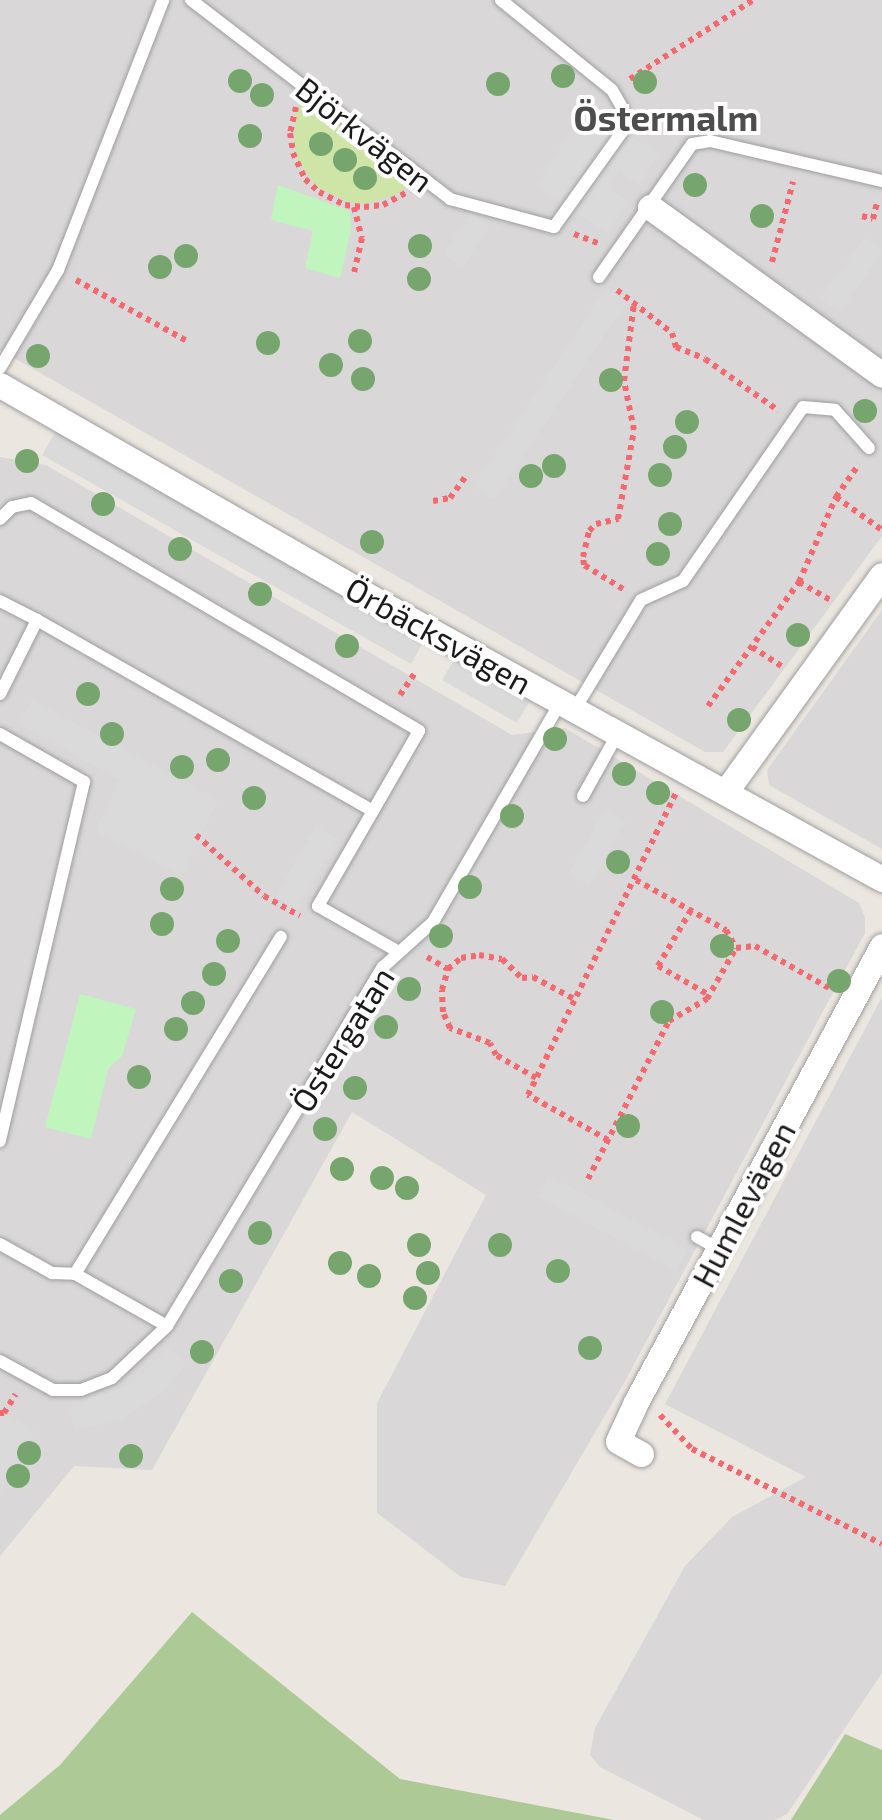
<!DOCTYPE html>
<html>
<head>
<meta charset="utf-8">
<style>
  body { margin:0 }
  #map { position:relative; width:882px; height:1820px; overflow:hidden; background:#ece6e0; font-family:"Exo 2",sans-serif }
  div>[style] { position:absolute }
  .residential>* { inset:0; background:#d9d7d8 }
  .grass>* { inset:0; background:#cee5a7 }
  .forest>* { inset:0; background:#adca96 }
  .park>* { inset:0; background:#c0f6bd }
  .parking>* { inset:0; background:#dadada }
  .path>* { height:6px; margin-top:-3px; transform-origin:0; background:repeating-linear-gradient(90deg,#f4696f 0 5px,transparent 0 10px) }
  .roads { filter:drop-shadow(0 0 2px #9e9e9e) drop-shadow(0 0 2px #9e9e9e) }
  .lane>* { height:12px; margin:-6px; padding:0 6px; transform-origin:6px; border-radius:6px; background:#fff }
  .street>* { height:25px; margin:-12.5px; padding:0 12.5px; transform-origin:12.5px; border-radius:12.5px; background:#fff }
  .trees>* { width:24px; height:24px; margin:-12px; border-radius:50%; background:#76a66d }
  span { translate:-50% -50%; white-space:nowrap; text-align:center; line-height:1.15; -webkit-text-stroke:8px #fff; paint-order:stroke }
  .street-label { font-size:32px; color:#1a1a1a }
  .neighbourhood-label { font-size:35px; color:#4d4d4d; font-weight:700 }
</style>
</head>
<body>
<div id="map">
  <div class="residential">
    <i style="clip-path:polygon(0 0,882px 0,882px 536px,723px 752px,705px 752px,0 350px)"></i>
    <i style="clip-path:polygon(0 457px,46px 465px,512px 735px,565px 728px,859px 903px,865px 917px,865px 933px,624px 1383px,505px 1586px,461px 1577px,377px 1513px,377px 1403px,486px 1195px,352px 1112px,152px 1470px,74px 1466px,0 1556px)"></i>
    <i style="clip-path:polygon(882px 610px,882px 849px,769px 785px,767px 770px)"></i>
    <i style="clip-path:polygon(882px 997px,882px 1673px,787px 1814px,775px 1820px,704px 1820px,600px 1767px,590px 1755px,595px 1728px,685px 1566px,732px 1517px,806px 1477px,665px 1404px)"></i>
  </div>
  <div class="grass">
    <i style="clip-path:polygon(303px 98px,413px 182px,399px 193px,366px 204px,348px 202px,317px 187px,298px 161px,294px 145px,296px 113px)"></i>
  </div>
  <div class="forest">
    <i style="clip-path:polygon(192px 1612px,400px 1779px,614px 1820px,0 1820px,0 1815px,60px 1765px)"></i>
    <i style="clip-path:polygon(845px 1734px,882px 1750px,882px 1820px,791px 1820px)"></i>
  </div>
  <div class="park">
    <i style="clip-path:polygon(278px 185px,350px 211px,351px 229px,340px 278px,305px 268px,313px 231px,271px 220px)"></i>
    <i style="clip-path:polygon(80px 994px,136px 1009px,122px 1056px,108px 1069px,91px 1139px,45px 1127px)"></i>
  </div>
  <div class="parking">
    <i style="clip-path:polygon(587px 107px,659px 154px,639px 185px,619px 172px,608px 188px,628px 202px,607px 233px,535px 186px)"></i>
    <i style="clip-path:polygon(471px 213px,490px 226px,463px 267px,443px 254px)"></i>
    <i style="clip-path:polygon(865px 237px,882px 253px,840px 312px,820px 298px)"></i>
    <i style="clip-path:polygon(606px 288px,627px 302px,494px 500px,473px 486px)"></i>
    <i style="clip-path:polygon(56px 431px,425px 639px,411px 664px,42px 455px)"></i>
    <i style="clip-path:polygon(454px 660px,529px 702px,517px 723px,442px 680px)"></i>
    <i style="clip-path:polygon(32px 700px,218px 800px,181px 876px,95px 831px,120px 780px,19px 724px)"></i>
    <i style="clip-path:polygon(605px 809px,626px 821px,589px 886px,568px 874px)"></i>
    <i style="clip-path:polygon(316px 826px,338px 840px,297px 909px,275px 896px)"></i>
    <i style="clip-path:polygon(549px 1175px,687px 1249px,676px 1270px,537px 1197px)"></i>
    <i style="clip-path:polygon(168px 1348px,186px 1364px,165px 1391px,121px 1420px,74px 1431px,70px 1404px,129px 1385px)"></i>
    <i style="clip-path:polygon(0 1411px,35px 1431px,0 1493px)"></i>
  </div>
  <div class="path">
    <i style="left:630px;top:79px;width:146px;rotate:-32.7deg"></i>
    <i style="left:296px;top:107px;width:27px;rotate:103deg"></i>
    <i style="left:290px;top:133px;width:20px;rotate:81deg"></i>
    <i style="left:293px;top:153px;width:29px;rotate:65deg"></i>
    <i style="left:305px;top:179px;width:19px;rotate:43deg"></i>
    <i style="left:319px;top:192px;width:29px;rotate:27deg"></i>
    <i style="left:345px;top:205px;width:19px;rotate:6deg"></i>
    <i style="left:364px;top:207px;width:19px;rotate:-6deg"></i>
    <i style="left:383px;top:205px;width:30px;rotate:-28deg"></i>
    <i style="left:354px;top:207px;width:32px;rotate:76deg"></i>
    <i style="left:362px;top:238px;width:35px;rotate:103deg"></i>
    <i style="left:862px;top:216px;width:11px;rotate:15deg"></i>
    <i style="left:873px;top:219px;width:16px;rotate:-76deg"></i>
    <i style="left:574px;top:234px;width:28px;rotate:21deg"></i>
    <i style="left:772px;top:262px;width:83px;rotate:-75.3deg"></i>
    <i style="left:76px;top:280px;width:129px;rotate:28.8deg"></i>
    <i style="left:617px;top:290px;width:70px;rotate:38deg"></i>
    <i style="left:672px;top:333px;width:15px;rotate:74deg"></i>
    <i style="left:676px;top:347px;width:31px;rotate:22deg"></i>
    <i style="left:705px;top:359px;width:90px;rotate:35.1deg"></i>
    <i style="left:836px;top:497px;width:57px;rotate:35.7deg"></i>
    <i style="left:433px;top:501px;width:17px;rotate:-10deg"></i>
    <i style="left:450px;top:498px;width:26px;rotate:-54deg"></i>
    <i style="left:799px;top:582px;width:38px;rotate:30deg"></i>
    <i style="left:623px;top:589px;width:46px;rotate:-148.4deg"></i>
    <i style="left:584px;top:565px;width:8px;rotate:-97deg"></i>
    <i style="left:583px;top:557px;width:27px;rotate:-77deg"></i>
    <i style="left:589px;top:531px;width:10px;rotate:-45deg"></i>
    <i style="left:596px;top:524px;width:23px;rotate:-13deg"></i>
    <i style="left:618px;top:519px;width:90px;rotate:-79.8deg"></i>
    <i style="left:634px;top:430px;width:50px;rotate:-101.5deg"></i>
    <i style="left:624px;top:381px;width:79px;rotate:-82.7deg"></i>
    <i style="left:752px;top:647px;width:35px;rotate:33deg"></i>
    <i style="left:400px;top:695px;width:29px;rotate:-56deg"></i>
    <i style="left:708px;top:706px;width:154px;rotate:-53.7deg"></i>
    <i style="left:799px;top:582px;width:93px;rotate:-66.5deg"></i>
    <i style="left:836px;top:497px;width:40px;rotate:-55.1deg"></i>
    <i style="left:196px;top:835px;width:91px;rotate:41.9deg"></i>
    <i style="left:264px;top:896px;width:41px;rotate:29.1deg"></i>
    <i style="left:636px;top:880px;width:103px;rotate:29.1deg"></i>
    <i style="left:726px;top:930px;width:21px;rotate:61deg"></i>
    <i style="left:736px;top:948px;width:19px;rotate:-6deg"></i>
    <i style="left:755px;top:946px;width:85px;rotate:29.6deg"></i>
    <i style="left:691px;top:910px;width:65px;rotate:120.5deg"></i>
    <i style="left:658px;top:966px;width:59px;rotate:29.6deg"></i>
    <i style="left:427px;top:957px;width:24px;rotate:30deg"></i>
    <i style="left:536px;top:1078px;width:46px;rotate:-150.1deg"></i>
    <i style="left:496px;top:1055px;width:13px;rotate:-117deg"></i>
    <i style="left:490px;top:1043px;width:43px;rotate:-159.4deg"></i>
    <i style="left:450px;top:1028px;width:17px;rotate:-114deg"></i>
    <i style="left:443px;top:1012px;width:22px;rotate:-93deg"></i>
    <i style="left:442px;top:990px;width:22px;rotate:-74deg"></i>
    <i style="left:448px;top:969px;width:17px;rotate:-40deg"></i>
    <i style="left:461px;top:958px;width:18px;rotate:-9deg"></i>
    <i style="left:479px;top:955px;width:23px;rotate:10deg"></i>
    <i style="left:502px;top:959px;width:28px;rotate:44deg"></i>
    <i style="left:522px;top:978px;width:11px;rotate:-5deg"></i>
    <i style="left:533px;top:977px;width:47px;rotate:28.2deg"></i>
    <i style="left:608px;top:1140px;width:92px;rotate:-150.6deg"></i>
    <i style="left:528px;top:1095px;width:336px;rotate:-63.9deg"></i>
    <i style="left:588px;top:1179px;width:178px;rotate:-62.9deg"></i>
    <i style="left:669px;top:1021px;width:44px;rotate:-30.1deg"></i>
    <i style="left:707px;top:999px;width:59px;rotate:-60.4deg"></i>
    <i style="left:0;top:1413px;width:4px"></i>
    <i style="left:4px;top:1413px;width:22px;rotate:-58deg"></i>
    <i style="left:660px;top:1415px;width:47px;rotate:46.7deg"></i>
    <i style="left:692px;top:1449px;width:212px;rotate:26.6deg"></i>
  </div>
  <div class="roads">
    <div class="lane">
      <i style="left:191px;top:0;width:327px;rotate:37.5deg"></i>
      <i style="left:450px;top:199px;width:108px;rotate:15.1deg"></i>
      <i style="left:554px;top:227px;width:117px;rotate:-54.4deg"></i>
      <i style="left:622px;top:132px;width:23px;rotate:-88deg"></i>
      <i style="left:623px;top:109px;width:22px;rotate:-120deg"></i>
      <i style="left:612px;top:90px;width:143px;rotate:-141deg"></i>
      <i style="left:599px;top:277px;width:162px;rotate:-55deg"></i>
      <i style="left:692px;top:144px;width:18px;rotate:-9deg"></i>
      <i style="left:710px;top:141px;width:177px;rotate:13.1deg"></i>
      <i style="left:0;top:368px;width:114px;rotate:-59.4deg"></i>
      <i style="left:58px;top:270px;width:290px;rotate:-68.7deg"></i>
      <i style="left:0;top:519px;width:17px;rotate:-45deg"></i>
      <i style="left:12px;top:507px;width:19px;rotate:-12deg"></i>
      <i style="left:31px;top:503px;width:450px;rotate:30.4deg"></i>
      <i style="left:419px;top:731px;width:92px;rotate:119.9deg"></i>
      <i style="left:0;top:601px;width:42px;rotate:27.2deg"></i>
      <i style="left:0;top:694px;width:83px;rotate:-63.4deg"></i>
      <i style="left:37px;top:620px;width:386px;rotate:29.6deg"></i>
      <i style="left:373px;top:811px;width:110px;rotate:120.1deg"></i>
      <i style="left:318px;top:906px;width:93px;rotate:29.6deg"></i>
      <i style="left:575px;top:709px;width:127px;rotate:-58.8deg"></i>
      <i style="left:641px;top:600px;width:46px;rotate:-24.3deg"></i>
      <i style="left:683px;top:581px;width:211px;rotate:-55.4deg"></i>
      <i style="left:803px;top:407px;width:32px;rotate:5deg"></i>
      <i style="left:835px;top:410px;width:51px;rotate:48.2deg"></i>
      <i style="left:0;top:734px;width:97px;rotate:29.7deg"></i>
      <i style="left:84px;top:782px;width:369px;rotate:103.2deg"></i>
      <i style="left:583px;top:796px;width:72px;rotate:-60.9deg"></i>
      <i style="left:697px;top:1237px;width:25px;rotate:29deg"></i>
      <i style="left:0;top:1244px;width:60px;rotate:29.1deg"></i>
      <i style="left:52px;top:1273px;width:23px;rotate:2deg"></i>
      <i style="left:167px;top:1326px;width:106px;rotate:-150.5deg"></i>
      <i style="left:75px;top:1274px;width:395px;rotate:-58.6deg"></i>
      <i style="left:0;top:1361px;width:60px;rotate:28.7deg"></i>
      <i style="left:53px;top:1390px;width:28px"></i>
      <i style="left:81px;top:1390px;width:33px;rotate:-21deg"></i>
      <i style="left:112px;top:1378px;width:76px;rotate:-43.4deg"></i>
      <i style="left:167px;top:1326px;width:419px;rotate:-59deg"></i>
      <i style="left:383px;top:967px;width:67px;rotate:-42deg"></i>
      <i style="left:433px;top:922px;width:255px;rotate:-59.9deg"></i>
    </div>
    <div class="street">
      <i style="left:650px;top:207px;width:286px;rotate:35.9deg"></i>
      <i style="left:0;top:385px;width:432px;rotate:29.8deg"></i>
      <i style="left:375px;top:600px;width:579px;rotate:28.82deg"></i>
      <i style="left:726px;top:791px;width:266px;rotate:-54.2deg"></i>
      <i style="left:641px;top:1454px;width:26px;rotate:-151deg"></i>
      <i style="left:618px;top:1441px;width:43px;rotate:-65.2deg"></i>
      <i style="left:636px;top:1402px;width:518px;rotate:-61.65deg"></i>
    </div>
  </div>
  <div class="trees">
    <i style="left:563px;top:76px"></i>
    <i style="left:240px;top:81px"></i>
    <i style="left:645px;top:82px"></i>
    <i style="left:498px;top:84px"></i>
    <i style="left:262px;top:95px"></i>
    <i style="left:250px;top:136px"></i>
    <i style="left:321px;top:144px"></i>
    <i style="left:345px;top:160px"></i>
    <i style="left:365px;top:178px"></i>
    <i style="left:695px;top:185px"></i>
    <i style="left:762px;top:216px"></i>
    <i style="left:420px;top:246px"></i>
    <i style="left:186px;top:256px"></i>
    <i style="left:160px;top:267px"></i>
    <i style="left:419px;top:279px"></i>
    <i style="left:360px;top:341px"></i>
    <i style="left:268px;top:343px"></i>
    <i style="left:38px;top:356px"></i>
    <i style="left:331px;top:365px"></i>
    <i style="left:363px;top:379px"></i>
    <i style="left:611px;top:380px"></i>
    <i style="left:865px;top:411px"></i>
    <i style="left:687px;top:422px"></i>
    <i style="left:675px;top:447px"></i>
    <i style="left:27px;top:461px"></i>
    <i style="left:554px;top:466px"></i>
    <i style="left:660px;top:475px"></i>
    <i style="left:531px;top:476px"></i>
    <i style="left:103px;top:504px"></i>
    <i style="left:670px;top:524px"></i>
    <i style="left:372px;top:542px"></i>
    <i style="left:180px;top:549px"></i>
    <i style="left:658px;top:554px"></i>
    <i style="left:260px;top:594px"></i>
    <i style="left:798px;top:635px"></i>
    <i style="left:347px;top:646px"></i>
    <i style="left:88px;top:694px"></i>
    <i style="left:739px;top:720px"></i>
    <i style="left:112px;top:734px"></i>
    <i style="left:555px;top:739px"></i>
    <i style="left:218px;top:760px"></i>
    <i style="left:182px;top:767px"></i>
    <i style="left:624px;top:774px"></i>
    <i style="left:658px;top:793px"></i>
    <i style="left:254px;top:798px"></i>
    <i style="left:512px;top:816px"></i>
    <i style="left:618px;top:862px"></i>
    <i style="left:470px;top:887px"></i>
    <i style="left:172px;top:889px"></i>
    <i style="left:162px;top:924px"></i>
    <i style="left:441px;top:936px"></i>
    <i style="left:228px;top:941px"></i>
    <i style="left:722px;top:946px"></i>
    <i style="left:214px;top:974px"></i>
    <i style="left:839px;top:981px"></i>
    <i style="left:409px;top:989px"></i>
    <i style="left:193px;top:1003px"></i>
    <i style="left:662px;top:1012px"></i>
    <i style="left:386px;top:1027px"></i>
    <i style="left:176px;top:1029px"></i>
    <i style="left:139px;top:1077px"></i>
    <i style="left:355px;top:1088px"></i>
    <i style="left:628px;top:1126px"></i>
    <i style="left:325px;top:1129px"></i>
    <i style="left:342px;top:1169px"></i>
    <i style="left:382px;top:1178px"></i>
    <i style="left:407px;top:1188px"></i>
    <i style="left:260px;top:1233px"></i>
    <i style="left:419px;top:1245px"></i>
    <i style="left:500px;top:1245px"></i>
    <i style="left:340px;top:1263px"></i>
    <i style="left:558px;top:1271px"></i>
    <i style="left:428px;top:1273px"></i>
    <i style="left:369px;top:1276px"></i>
    <i style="left:231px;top:1281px"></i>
    <i style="left:415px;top:1298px"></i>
    <i style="left:590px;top:1348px"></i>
    <i style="left:202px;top:1352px"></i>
    <i style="left:29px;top:1453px"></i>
    <i style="left:131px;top:1456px"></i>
    <i style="left:18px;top:1476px"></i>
  </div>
  <div class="street-label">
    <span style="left:365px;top:134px;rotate:38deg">Björkvägen</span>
    <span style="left:439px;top:635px;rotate:29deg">Örbäcksvägen</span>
    <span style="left:342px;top:1039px;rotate:-58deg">Östergatan</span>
    <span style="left:743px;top:1204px;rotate:-62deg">Humlevägen</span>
  </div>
  <div class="neighbourhood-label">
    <span style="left:666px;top:117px">Östermalm</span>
  </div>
</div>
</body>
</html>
